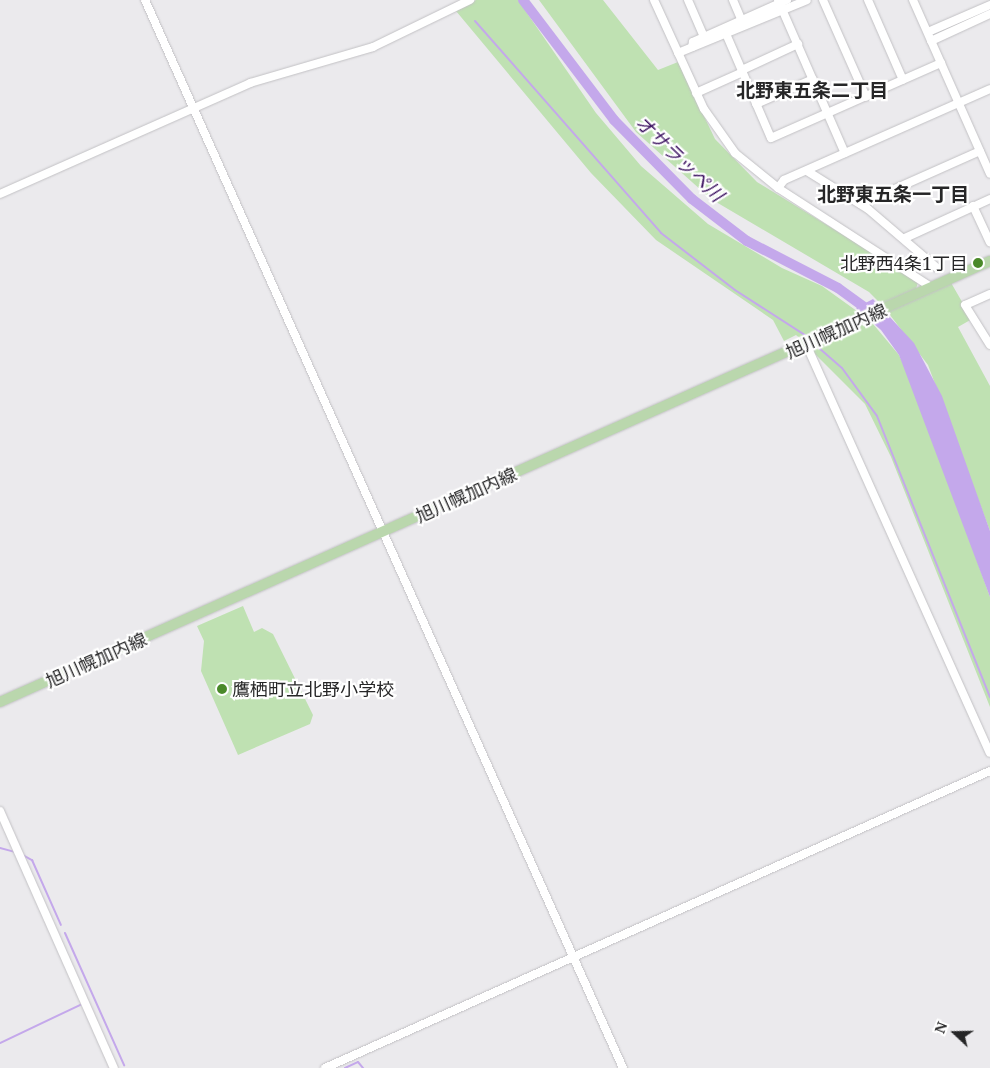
<!DOCTYPE html>
<html>
<head>
<meta charset="utf-8">
<style>
  body { margin:0 }
  #map { position:relative; width:990px; height:1068px; overflow:hidden; background:#ebeaed; font-family:"Noto Serif","Noto Sans JP",serif }
  div>[style] { position:absolute }
  .green>* { inset:0; background:#bfe1b2 }
  .water>* { inset:0; background:#c4a8eb }
  .stream>* { height:2px; margin:-1px; padding:0 1px; transform-origin:1px; border-radius:1px; background:#c4a8eb }
  .river>* { height:10px; margin:-5px; padding:0 5px; transform-origin:5px; border-radius:5px; background:#c4a8eb }
  .roads { filter:drop-shadow(0 0 1px #c2c1c4) drop-shadow(0 0 1px #c2c1c4) }
  .minor>* { height:8px; margin:-4px; padding:0 4px; transform-origin:4px; border-radius:4px; background:#fff }
  .major>* { height:10px; margin:-5px; padding:0 5px; transform-origin:5px; border-radius:5px; background:#bad7ad }
  .dots>* { width:14px; height:14px; translate:-50% -50%; box-sizing:border-box; border:2px solid #fff; border-radius:50% }
  span { translate:-50% -50%; white-space:nowrap; text-align:center; line-height:1.15; -webkit-text-stroke:4.5px #fff; paint-order:stroke }
  .poi-label { font-size:18px; color:#262627 }
  .right { translate:-100% -50%; text-align:right }
  .left { translate:0 -50%; text-align:left }
  .street-label { font-size:18px; color:#262627 }
  .neighbourhood-label { font-size:19px; color:#262627; font-weight:700 }
  .water-label { font-size:19px; color:#390f5e; font-style:italic }
  .north { position:absolute; left:930px; top:1008px; width:50px; height:50px; -webkit-text-stroke:4px #fff; paint-order:stroke; rotate:291deg; font-size:14px; font-weight:700; line-height:20px; text-align:center; color:#262627 }
  .north::after { content:''; display:block; margin:auto; width:18px; height:22px; background:#262627; clip-path:polygon(50% 0,100% 100%,50% 72%,0 100%) }
</style>
</head>
<body>
<div id="map">
  <div class="green">
    <i style="clip-path:polygon(476px 0,518px 0,596px 113px,641px 166px,708px 224px,782px 268px,822px 286px,861px 314px,803px 341px,796px 335px,784px 341px,773px 320px,656px 240px,591px 173px,456px 11px)"></i>
    <i style="clip-path:polygon(539px 0,603px 0,658px 70px,678px 62px,715px 139px,757px 182px,918px 281px,916px 290px,883px 306px,869px 292px,711px 199px,636px 132px)"></i>
    <i style="clip-path:polygon(950px 281px,972px 319px,958px 327px,990px 386px,990px 531px,928px 365px,887px 311px)"></i>
    <i style="clip-path:polygon(868px 318px,899px 355px,917px 394px,990px 597px,990px 707px,891px 457px,865px 404px,806px 345px)"></i>
    <i style="clip-path:polygon(243px 606px,254px 632px,262px 628px,273px 634px,313px 715px,310px 724px,238px 755px,201px 671px,204px 641px,197px 626px)"></i>
  </div>
  <div class="water">
    <i style="clip-path:polygon(873px 299px,914px 343px,942px 396px,990px 531px,990px 597px,899px 355px,881px 330px,856px 308px)"></i>
  </div>
  <div class="stream">
    <i style="left:475px;top:21px;width:282px;rotate:48.7deg"></i>
    <i style="left:661px;top:233px;width:93px;rotate:37.6deg"></i>
    <i style="left:735px;top:290px;width:87px;rotate:32.8deg"></i>
    <i style="left:819px;top:348px;width:30px;rotate:41deg"></i>
    <i style="left:842px;top:368px;width:59px;rotate:53.9deg"></i>
    <i style="left:877px;top:416px;width:303px;rotate:68.1deg"></i>
    <i style="left:0;top:848px;width:16px;rotate:15deg"></i>
    <i style="left:21px;top:854px;width:13px;rotate:29deg"></i>
    <i style="left:32px;top:860px;width:71px;rotate:66deg"></i>
    <i style="left:65px;top:933px;width:145px;rotate:65.9deg"></i>
    <i style="left:0;top:1043px;width:89px;rotate:-25.4deg"></i>
    <i style="left:345px;top:1068px;width:14px;rotate:-25deg"></i>
    <i style="left:358px;top:1062px;width:8px;rotate:50deg"></i>
  </div>
  <div class="river">
    <i style="left:523px;top:0;width:151px;rotate:52.8deg"></i>
    <i style="left:614px;top:120px;width:111px;rotate:45.4deg"></i>
    <i style="left:692px;top:199px;width:69px;rotate:37.4deg"></i>
    <i style="left:747px;top:241px;width:102px;rotate:27.3deg"></i>
    <i style="left:838px;top:288px;width:41px;rotate:36deg"></i>
  </div>
  <div class="roads">
    <div class="minor">
      <i style="left:145px;top:0;width:1170px;rotate:65.89deg"></i>
      <i style="left:654px;top:0;width:120px;rotate:65.4deg"></i>
      <i style="left:704px;top:109px;width:54px;rotate:54.8deg"></i>
      <i style="left:735px;top:153px;width:55px;rotate:39.1deg"></i>
      <i style="left:778px;top:188px;width:182px;rotate:32.9deg"></i>
      <i style="left:688px;top:0;width:40px;rotate:66.6deg"></i>
      <i style="left:733px;top:0;width:25px;rotate:67deg"></i>
      <i style="left:778px;top:0;width:167px;rotate:66.4deg"></i>
      <i style="left:823px;top:0;width:106px;rotate:66.1deg"></i>
      <i style="left:868px;top:0;width:87px;rotate:66.4deg"></i>
      <i style="left:913px;top:0;width:190px;rotate:66.1deg"></i>
      <i style="left:928px;top:32px;width:68px;rotate:-23.5deg"></i>
      <i style="left:727px;top:36px;width:111px;rotate:66.7deg"></i>
      <i style="left:771px;top:138px;width:186px;rotate:-23.8deg"></i>
      <i style="left:931px;top:41px;width:65px;rotate:-24.6deg"></i>
      <i style="left:692px;top:47px;width:5px;rotate:-79deg"></i>
      <i style="left:693px;top:42px;width:103px;rotate:-24.1deg"></i>
      <i style="left:678px;top:53px;width:139px;rotate:-22.3deg"></i>
      <i style="left:742px;top:70px;width:62px;rotate:-24.9deg"></i>
      <i style="left:696px;top:93px;width:51px;rotate:-24.1deg"></i>
      <i style="left:756px;top:104px;width:62px;rotate:-23.7deg"></i>
      <i style="left:807px;top:171px;width:72px;rotate:31.9deg"></i>
      <i style="left:868px;top:209px;width:91px;rotate:40.5deg"></i>
      <i style="left:778px;top:188px;width:10px;rotate:-53deg"></i>
      <i style="left:784px;top:180px;width:225px;rotate:-23.8deg"></i>
      <i style="left:0;top:194px;width:274px;rotate:-23.9deg"></i>
      <i style="left:250px;top:83px;width:128px;rotate:-16.3deg"></i>
      <i style="left:373px;top:47px;width:108px;rotate:-25.9deg"></i>
      <i style="left:861px;top:204px;width:130px;rotate:-24deg"></i>
      <i style="left:973px;top:206px;width:40px;rotate:65deg"></i>
      <i style="left:905px;top:238px;width:94px;rotate:-24.6deg"></i>
      <i style="left:990px;top:294px;width:27px;rotate:156deg"></i>
      <i style="left:965px;top:305px;width:47px;rotate:58deg"></i>
      <i style="left:806px;top:344px;width:448px;rotate:65.8deg"></i>
      <i style="left:0;top:811px;width:281px;rotate:66.1deg"></i>
      <i style="left:325px;top:1068px;width:728px;rotate:-24.07deg"></i>
    </div>
    <div class="major">
      <i style="left:0;top:702px;width:1084px;rotate:-24.01deg"></i>
    </div>
  </div>
  <div class="dots">
    <i style="left:978px;top:263px;background:#4a8929"></i>
    <i style="left:222px;top:689px;background:#4a8929"></i>
  </div>
  <div class="poi-label">
    <span class="right" style="left:968px;top:263px">北野西4条1丁目</span>
    <span class="left" style="left:232px;top:689px">鷹栖町立北野小学校</span>
  </div>
  <div class="street-label">
    <span style="left:836px;top:331px;rotate:-24deg">旭川幌加内線</span>
    <span style="left:466px;top:495px;rotate:-24deg">旭川幌加内線</span>
    <span style="left:96px;top:660px;rotate:-24deg">旭川幌加内線</span>
  </div>
  <div class="neighbourhood-label">
    <span style="left:812px;top:91px">北野東五条二丁目</span>
    <span style="left:893px;top:195px">北野東五条一丁目</span>
  </div>
  <div class="water-label">
    <span style="left:679px;top:159px;rotate:44deg">オサラッペ川</span>
  </div>
  <div class="north">N</div>
</div>
</body>
</html>
